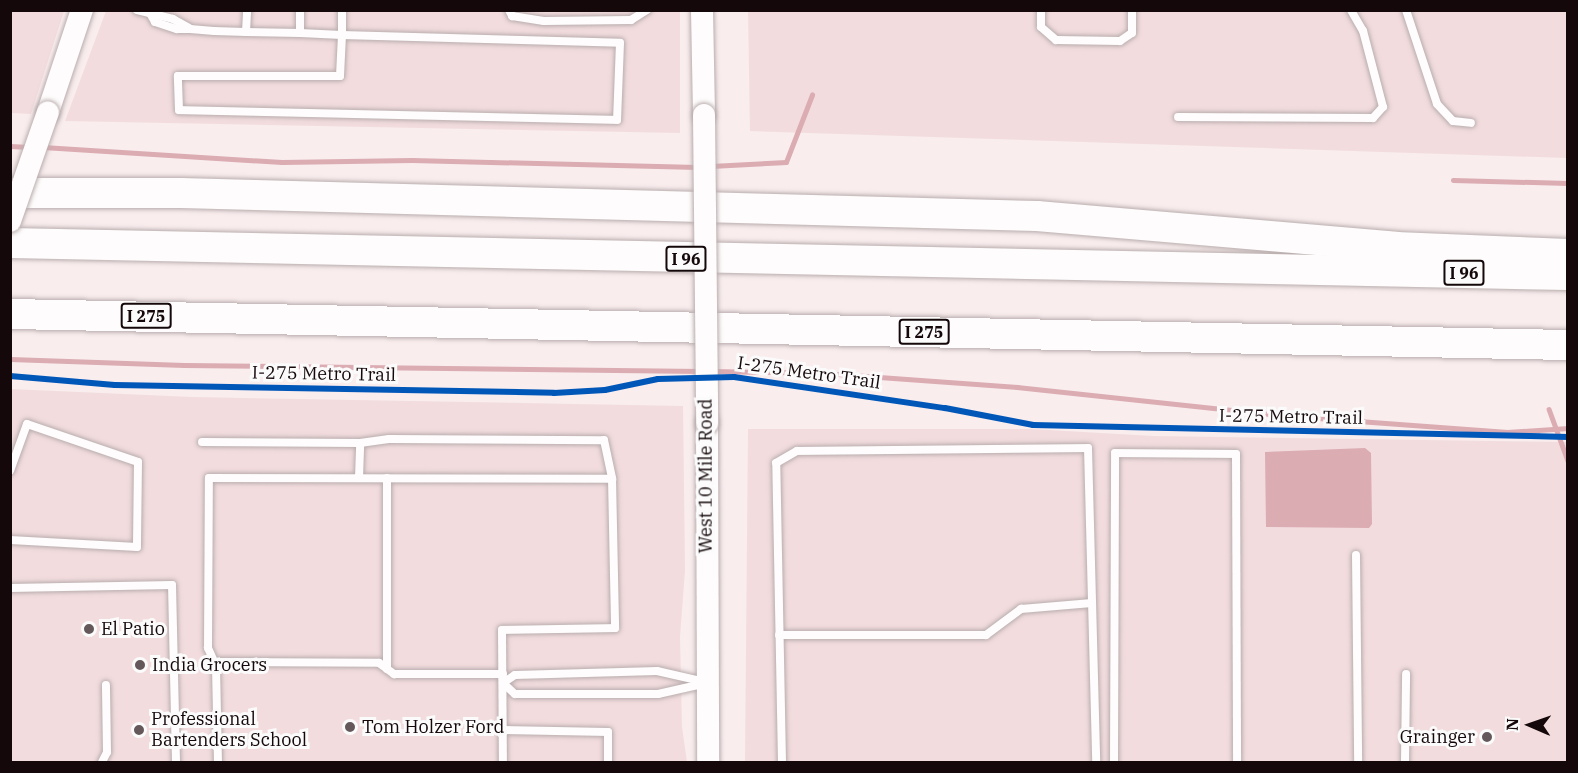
<!DOCTYPE html>
<html>
<head>
<meta charset="utf-8">
<style>
  body { margin:0 }
  #map { position:relative; width:1578px; height:773px; overflow:hidden; background:#f9edee; font-family:"IBM Plex Serif",serif }
  div>[style] { position:absolute }
  .built>* { inset:0; background:#f2dcde }
  .water>* { inset:0; background:#dbacb2 }
  .stream>* { height:4.5px; margin:-2.25px; padding:0 2.25px; transform-origin:2.25px; border-radius:2.25px; background:#dbacb2 }
  .roads { filter:drop-shadow(0 0 2px #b9adae) drop-shadow(0 0 2px #b9adae) }
  .lane>* { height:8px; margin:-4px; padding:0 4px; transform-origin:4px; border-radius:4px; background:#fefcfc }
  .secondary>* { height:22px; margin:-11px; padding:0 11px; transform-origin:11px; border-radius:11px; background:#fefcfc }
  .highway>* { height:30px; margin:-15px; padding:0 15px; transform-origin:15px; border-radius:15px; background:#fefcfc }
  .bridges { filter:drop-shadow(0 0 2px #b9adae) drop-shadow(0 0 2px #b9adae) }
  .secondary-bridge>* { height:22px; margin:-11px; padding:0 11px; transform-origin:11px; border-radius:11px; background:#fefcfc }
  .cycleway>* { height:6px; margin:-3px; padding:0 3px; transform-origin:3px; border-radius:3px; background:#0057b8 }
  .dots>* { width:16px; height:16px; translate:-50% -50%; box-sizing:border-box; border:3px solid #fbfbfb; border-radius:50% }
  span { translate:-50% -50%; white-space:nowrap; text-align:center; line-height:1.15; -webkit-text-stroke:6px #fbfbfb; paint-order:stroke }
  .shield-label span { padding:2px 4px; background:#fbfbfb; border:2px solid; border-radius:4px; -webkit-text-stroke-width:0 }
  .shield-label { font-size:16px; color:#14080a; font-weight:700 }
  .street-label { font-size:18px; color:#14080a }
  .poi-label { font-size:18px; color:#14080a }
  .left { translate:0 -50%; text-align:left }
  .right { translate:-100% -50%; text-align:right }
  .frame { position:absolute; inset:0; border:12px solid #14080a; pointer-events:none }
  .north { position:absolute; left:1500px; top:695px; width:60px; height:60px; -webkit-text-stroke:4px #fbfbfb; paint-order:stroke; rotate:272deg; font-size:16px; font-weight:700; line-height:24px; text-align:center; color:#14080a }
  .north::after { content:''; display:block; margin:auto; width:21px; height:27px; background:#14080a; clip-path:polygon(50% 0,100% 100%,50% 72%,0 100%) }
</style>
</head>
<body>
<div id="map">
  <div class="built">
    <i style="clip-path:polygon(10px 11px,64px 11px,31px 114px,11px 113px)"></i>
    <i style="clip-path:polygon(106px 11px,680px 11px,680px 133px,65px 121px)"></i>
    <i style="clip-path:polygon(748px 11px,1567px 11px,1567px 158px,750px 131px)"></i>
    <i style="clip-path:polygon(10px 389px,192px 397px,683px 406px,685px 570px,680px 637px,682px 727px,687px 762px,11px 762px)"></i>
    <i style="clip-path:polygon(748px 429px,1031px 429px,1153px 436px,1567px 442px,1567px 762px,745px 762px)"></i>
  </div>
  <div class="water">
    <i style="clip-path:polygon(1365px 448px,1371px 453px,1372px 524px,1369px 528px,1266px 527px,1265px 452px)"></i>
  </div>
  <div class="stream">
    <i style="left:10px;top:146px;width:19px;rotate:3deg"></i>
    <i style="left:43px;top:147px;width:239px;rotate:3.6deg"></i>
    <i style="left:282px;top:162px;width:130px;rotate:-0.9deg"></i>
    <i style="left:412px;top:160px;width:285px;rotate:1.4deg"></i>
    <i style="left:711px;top:166px;width:75px;rotate:-3.1deg"></i>
    <i style="left:786px;top:162px;width:72px;rotate:-68.8deg"></i>
    <i style="left:1453px;top:180px;width:115px;rotate:1.5deg"></i>
    <i style="left:10px;top:359px;width:174px;rotate:2deg"></i>
    <i style="left:184px;top:365px;width:517px;rotate:0.66deg"></i>
    <i style="left:712px;top:371px;width:112px;rotate:1deg"></i>
    <i style="left:824px;top:373px;width:194px;rotate:4.1deg"></i>
    <i style="left:1017px;top:387px;width:262px;rotate:6.1deg"></i>
    <i style="left:1277px;top:415px;width:231px;rotate:4.2deg"></i>
    <i style="left:1507px;top:432px;width:61px;rotate:-3.8deg"></i>
    <i style="left:1549px;top:409px;width:55px;rotate:69.9deg"></i>
  </div>
  <div class="roads">
    <div class="lane">
      <i style="left:137px;top:10px;width:37px;rotate:14deg"></i>
      <i style="left:173px;top:19px;width:18px;rotate:29deg"></i>
      <i style="left:300px;top:10px;width:23px;rotate:90deg"></i>
      <i style="left:509px;top:10px;width:7px;rotate:63deg"></i>
      <i style="left:512px;top:16px;width:32px;rotate:9deg"></i>
      <i style="left:544px;top:21px;width:87px;rotate:-0.7deg"></i>
      <i style="left:631px;top:20px;width:19px;rotate:-32deg"></i>
      <i style="left:1041px;top:10px;width:17px;rotate:90deg"></i>
      <i style="left:1041px;top:27px;width:20px;rotate:41deg"></i>
      <i style="left:1056px;top:40px;width:64px;rotate:0.9deg"></i>
      <i style="left:1120px;top:41px;width:14px;rotate:-34deg"></i>
      <i style="left:1132px;top:33px;width:23px;rotate:-90deg"></i>
      <i style="left:1406px;top:10px;width:99px;rotate:71.7deg"></i>
      <i style="left:1437px;top:104px;width:23px;rotate:47deg"></i>
      <i style="left:1453px;top:121px;width:18px;rotate:6deg"></i>
      <i style="left:151px;top:15px;width:8px;rotate:60deg"></i>
      <i style="left:155px;top:22px;width:23px;rotate:18deg"></i>
      <i style="left:177px;top:29px;width:13px"></i>
      <i style="left:190px;top:29px;width:24px;rotate:5deg"></i>
      <i style="left:214px;top:31px;width:32px;rotate:2deg"></i>
      <i style="left:246px;top:32px;width:54px;rotate:1.1deg"></i>
      <i style="left:300px;top:33px;width:42px;rotate:2.7deg"></i>
      <i style="left:342px;top:35px;width:278px;rotate:1.6deg"></i>
      <i style="left:620px;top:43px;width:77px;rotate:92.2deg"></i>
      <i style="left:617px;top:120px;width:438px;rotate:-178.7deg"></i>
      <i style="left:179px;top:110px;width:34px;rotate:-92deg"></i>
      <i style="left:178px;top:76px;width:162px"></i>
      <i style="left:340px;top:76px;width:41px;rotate:-87.2deg"></i>
      <i style="left:342px;top:35px;width:25px;rotate:-90deg"></i>
      <i style="left:246px;top:32px;width:22px;rotate:-87deg"></i>
      <i style="left:1178px;top:117px;width:195px;rotate:0.3deg"></i>
      <i style="left:1373px;top:118px;width:15px;rotate:-48deg"></i>
      <i style="left:1383px;top:107px;width:79px;rotate:-104.7deg"></i>
      <i style="left:1363px;top:31px;width:24px;rotate:-120deg"></i>
      <i style="left:202px;top:442px;width:158px;rotate:0.4deg"></i>
      <i style="left:10px;top:471px;width:50px;rotate:-70.1deg"></i>
      <i style="left:27px;top:424px;width:117px;rotate:18.9deg"></i>
      <i style="left:138px;top:462px;width:85px;rotate:90.7deg"></i>
      <i style="left:137px;top:547px;width:127px;rotate:-176.8deg"></i>
      <i style="left:359px;top:478px;width:35px;rotate:-88deg"></i>
      <i style="left:360px;top:443px;width:29px;rotate:-8deg"></i>
      <i style="left:389px;top:439px;width:215px;rotate:0.3deg"></i>
      <i style="left:604px;top:440px;width:40px;rotate:78deg"></i>
      <i style="left:387px;top:478px;width:191px;rotate:90deg"></i>
      <i style="left:1356px;top:555px;width:207px;rotate:89.4deg"></i>
      <i style="left:10px;top:588px;width:162px;rotate:-1.1deg"></i>
      <i style="left:172px;top:585px;width:177px;rotate:88.7deg"></i>
      <i style="left:779px;top:635px;width:207px"></i>
      <i style="left:986px;top:635px;width:44px;rotate:-36.6deg"></i>
      <i style="left:1021px;top:609px;width:71px;rotate:-4.8deg"></i>
      <i style="left:214px;top:662px;width:165px;rotate:0.3deg"></i>
      <i style="left:379px;top:663px;width:19px;rotate:36deg"></i>
      <i style="left:394px;top:674px;width:109px"></i>
      <i style="left:503px;top:683px;width:16px;rotate:43deg"></i>
      <i style="left:515px;top:694px;width:143px"></i>
      <i style="left:658px;top:694px;width:50px;rotate:-12.7deg"></i>
      <i style="left:503px;top:683px;width:14px;rotate:-34deg"></i>
      <i style="left:515px;top:675px;width:142px;rotate:-1.6deg"></i>
      <i style="left:657px;top:671px;width:49px;rotate:12.9deg"></i>
      <i style="left:503px;top:730px;width:105px;rotate:1.1deg"></i>
      <i style="left:608px;top:732px;width:30px;rotate:90deg"></i>
      <i style="left:102px;top:762px;width:11px;rotate:-63deg"></i>
      <i style="left:107px;top:752px;width:67px;rotate:-90.9deg"></i>
      <i style="left:218px;top:762px;width:96px;rotate:-91.2deg"></i>
      <i style="left:216px;top:666px;width:20px;rotate:-114deg"></i>
      <i style="left:208px;top:648px;width:170px;rotate:-89.7deg"></i>
      <i style="left:209px;top:478px;width:403px;rotate:0.1deg"></i>
      <i style="left:612px;top:479px;width:149px;rotate:88.8deg"></i>
      <i style="left:615px;top:628px;width:113px;rotate:179deg"></i>
      <i style="left:502px;top:630px;width:132px;rotate:89.6deg"></i>
      <i style="left:782px;top:762px;width:299px;rotate:-91.1deg"></i>
      <i style="left:776px;top:463px;width:24px;rotate:-30deg"></i>
      <i style="left:797px;top:451px;width:291px;rotate:-0.6deg"></i>
      <i style="left:1088px;top:448px;width:314px;rotate:88.5deg"></i>
      <i style="left:1114px;top:762px;width:309px;rotate:-89.8deg"></i>
      <i style="left:1115px;top:453px;width:121px;rotate:0.5deg"></i>
      <i style="left:1236px;top:454px;width:308px;rotate:89.8deg"></i>
      <i style="left:1405px;top:762px;width:88px;rotate:-89.3deg"></i>
    </div>
    <div class="secondary">
      <i style="left:702px;top:10px;width:105px;rotate:88.9deg"></i>
      <i style="left:48px;top:112px;width:108px;rotate:-71.6deg"></i>
      <i style="left:707px;top:423px;width:339px;rotate:89.8deg"></i>
    </div>
    <div class="highway">
      <i style="left:10px;top:193px;width:171px"></i>
      <i style="left:181px;top:193px;width:856px;rotate:1.54deg"></i>
      <i style="left:1037px;top:216px;width:360px;rotate:4.9deg"></i>
      <i style="left:1396px;top:247px;width:172px;rotate:2.3deg"></i>
      <i style="left:10px;top:243px;width:1558px;rotate:1.18deg"></i>
      <i style="left:10px;top:314px;width:1558px;rotate:1.14deg"></i>
    </div>
  </div>
  <div class="bridges">
    <div class="secondary-bridge">
      <i style="left:704px;top:115px;width:308px;rotate:89.4deg"></i>
      <i style="left:10px;top:221px;width:115px;rotate:-70.8deg"></i>
    </div>
  </div>
  <div class="cycleway">
    <i style="left:10px;top:376px;width:105px;rotate:4.9deg"></i>
    <i style="left:115px;top:385px;width:439px;rotate:1deg"></i>
    <i style="left:554px;top:393px;width:51px;rotate:-3.4deg"></i>
    <i style="left:605px;top:390px;width:54px;rotate:-11.7deg"></i>
    <i style="left:658px;top:379px;width:76px;rotate:-1.5deg"></i>
    <i style="left:734px;top:377px;width:213px;rotate:8.4deg"></i>
    <i style="left:945px;top:408px;width:90px;rotate:10.9deg"></i>
    <i style="left:1033px;top:425px;width:535px;rotate:1.28deg"></i>
  </div>
  <div class="dots">
    <i style="left:89px;top:629px;background:#64585a"></i>
    <i style="left:140px;top:665px;background:#64585a"></i>
    <i style="left:350px;top:727px;background:#64585a"></i>
    <i style="left:139px;top:730px;background:#64585a"></i>
    <i style="left:1487px;top:737px;background:#64585a"></i>
  </div>
  <div class="shield-label">
    <span style="left:686px;top:259px">I 96</span>
    <span style="left:1464px;top:273px">I 96</span>
    <span style="left:146px;top:316px">I 275</span>
    <span style="left:924px;top:332px">I 275</span>
  </div>
  <div class="street-label">
    <span style="left:809px;top:373px;rotate:8deg">I-275 Metro Trail</span>
    <span style="left:324px;top:374px;rotate:1deg">I-275 Metro Trail</span>
    <span style="left:1291px;top:417px;rotate:1deg">I-275 Metro Trail</span>
    <span style="left:706px;top:476px;rotate:-90deg">West 10 Mile Road</span>
  </div>
  <div class="poi-label">
    <span class="left" style="left:101px;top:629px">El Patio</span>
    <span class="left" style="left:152px;top:665px">India Grocers</span>
    <span class="left" style="left:151px;top:730px">Professional<br>Bartenders School</span>
    <span class="left" style="left:362px;top:727px">Tom Holzer Ford</span>
    <span class="right" style="left:1475px;top:737px">Grainger</span>
  </div>
  <div class="frame"></div>
  <div class="north">N</div>
</div>
</body>
</html>
